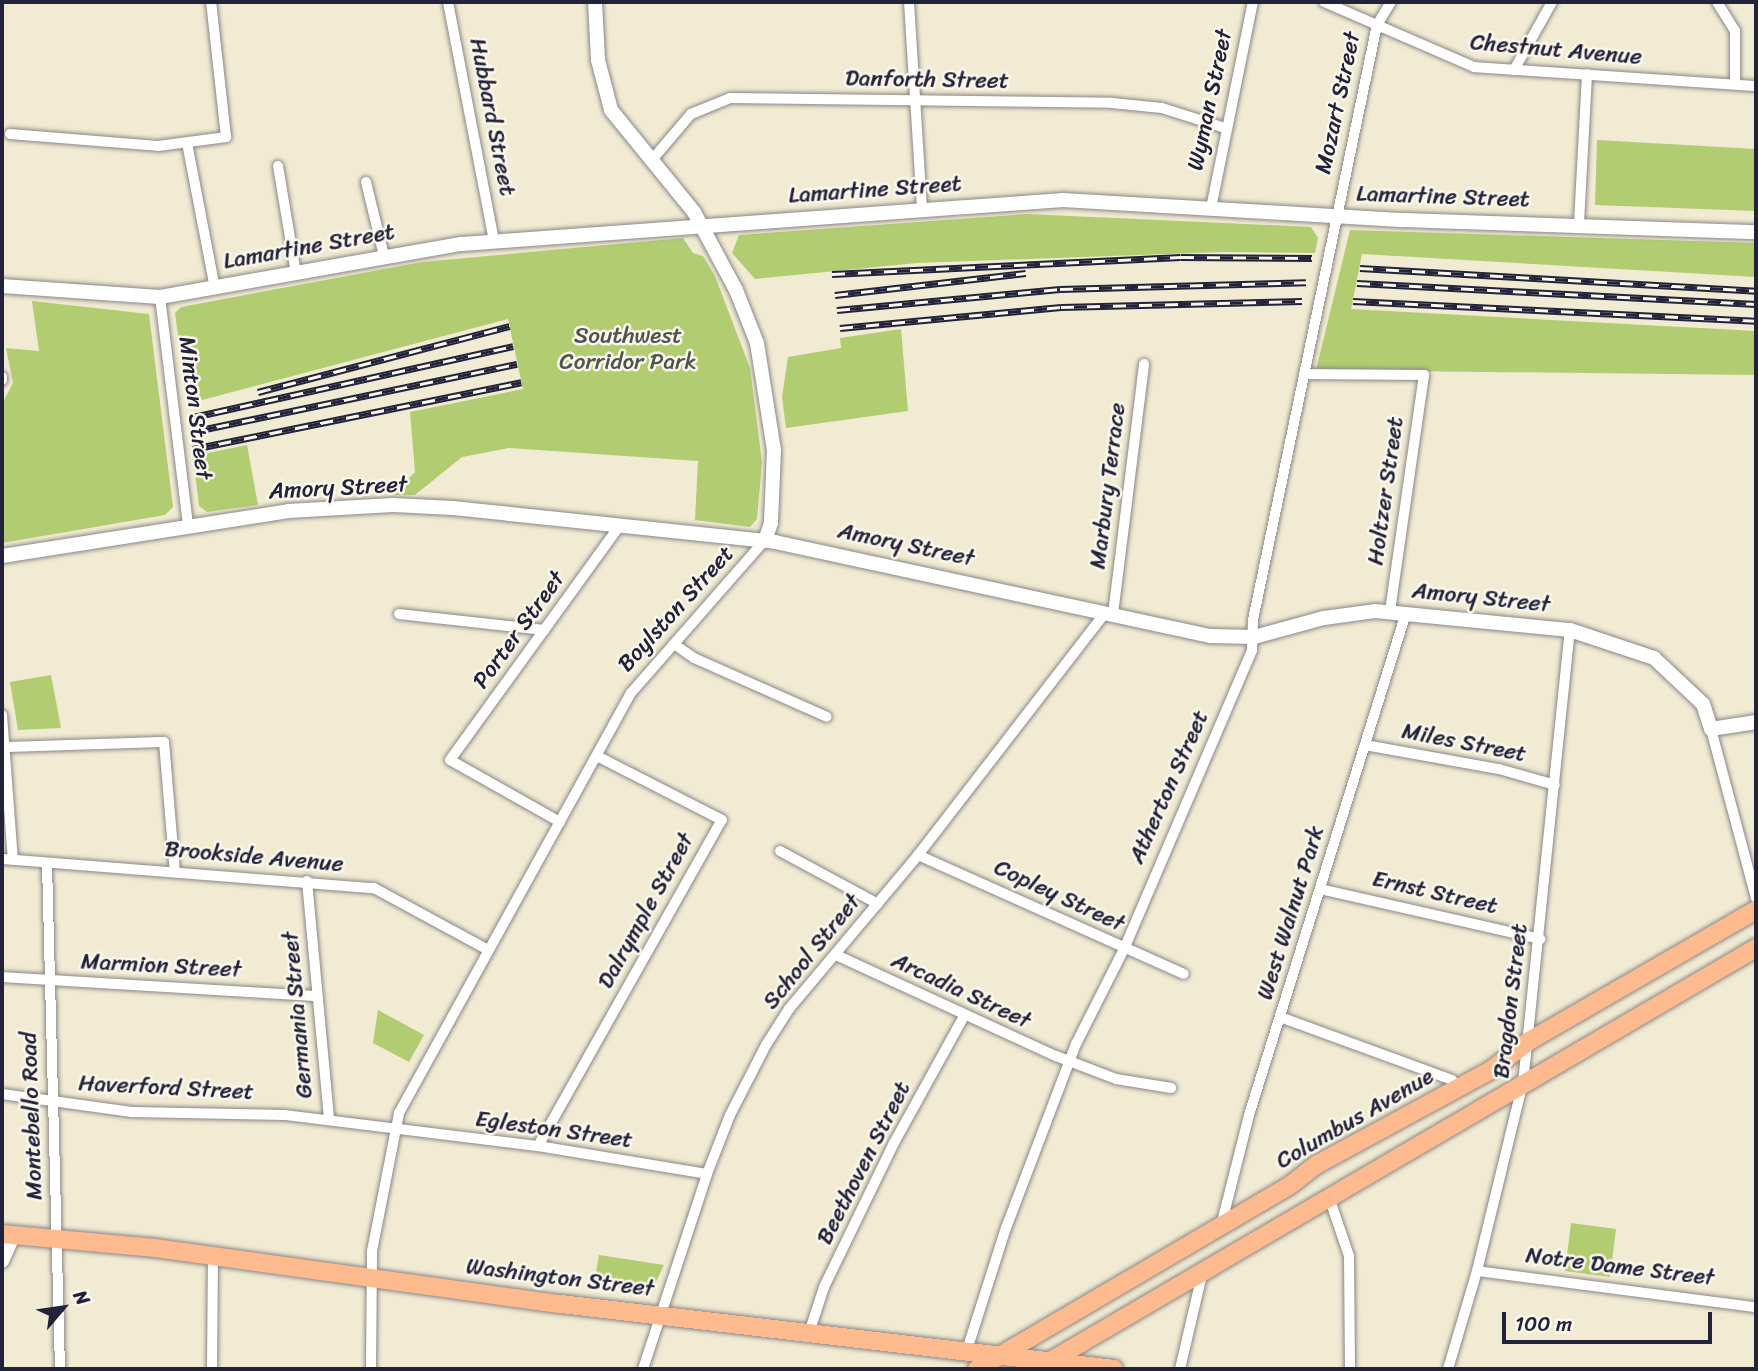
<!DOCTYPE html>
<html>
<head>
<meta charset="utf-8">
<style>
  body { margin:0 }
  #map { position:relative; width:1758px; height:1371px; overflow:hidden; background:#f1ebd3; font-family:Sriracha,sans-serif }
  div>[style] { position:absolute }
  .green>* { inset:0; background:#b2cc72 }
  .roads { filter:drop-shadow(0 0 2px #8a8687) drop-shadow(0 0 2px #8a8687) }
  .minor>* { height:10px; margin:-5px; padding:0 5px; transform-origin:5px; border-radius:5px; background:#fff }
  .tertiary>* { height:14px; margin:-7px; padding:0 7px; transform-origin:7px; border-radius:7px; background:#fff }
  .primary>* { height:18px; margin:-9px; padding:0 9px; transform-origin:9px; border-radius:9px; background:#fcba8e }
  .rail>* { height:7px; margin-top:-3.5px; transform-origin:0; background:repeating-linear-gradient(90deg,#fbf7ec 0 13px,#22223b 0 26px); box-sizing:border-box; border-block:2px solid #22223b }
  span { translate:-50% -50%; white-space:nowrap; text-align:center; line-height:1.15; -webkit-text-stroke:5px #fbf7ec; paint-order:stroke }
  .street-label { font-size:23px; color:#22223b }
  .park-label { font-size:23px; color:#4d554c }
  .frame { position:absolute; inset:0; border:4px solid #22223b; pointer-events:none }
  .north { position:absolute; left:28px; top:1273px; width:70px; height:70px; -webkit-text-stroke:5px #fbf7ec; paint-order:stroke; rotate:61deg; font-size:19px; font-weight:700; line-height:28px; text-align:center; color:#22223b }
  .north::after { content:''; display:block; margin:auto; width:24px; height:32px; background:#22223b; clip-path:polygon(50% 0,100% 100%,50% 72%,0 100%) }
  .scale { position:absolute; left:1502px; top:1312px; width:210px; height:32px; box-sizing:border-box; border:4px solid #22223b; border-top:0; padding-left:9px; font-size:21px; line-height:24px; white-space:nowrap; color:#22223b; -webkit-text-stroke:5px #fbf7ec; paint-order:stroke }
</style>
</head>
<body>
<div id="map">
  <div class="green">
    <i style="clip-path:polygon(1597px 140px,1756px 149px,1756px 211px,1595px 205px)"></i>
    <i style="clip-path:polygon(1028px 214px,1311px 227px,1318px 238px,1315px 253px,1222px 252px,917px 263px,755px 279px,732px 253px,739px 235px)"></i>
    <i style="clip-path:polygon(1350px 230px,1756px 243px,1756px 277px,1362px 254px,1351px 309px,1756px 331px,1756px 375px,1316px 370px)"></i>
    <i style="clip-path:polygon(683px 238px,693px 253px,703px 256px,715px 276px,750px 368px,762px 462px,757px 519px,750px 527px,695px 520px,698px 461px,509px 448px,462px 457px,415px 495px,393px 495px,415px 472px,410px 412px,523px 389px,508px 319px,187px 404px,175px 313px,181px 307px,422px 262px)"></i>
    <i style="clip-path:polygon(32px 301px,149px 314px,173px 507px,165px 515px,2px 543px,2px 404px,13px 383px,6px 348px,39px 351px)"></i>
    <i style="clip-path:polygon(901px 329px,908px 411px,786px 428px,782px 397px,788px 357px,841px 348px,840px 338px)"></i>
    <i style="clip-path:polygon(247px 445px,258px 505px,207px 512px,199px 506px,193px 456px)"></i>
    <i style="clip-path:polygon(51px 675px,61px 728px,18px 730px,10px 682px)"></i>
    <i style="clip-path:polygon(378px 1010px,424px 1035px,409px 1062px,373px 1043px)"></i>
    <i style="clip-path:polygon(1571px 1223px,1616px 1229px,1610px 1277px,1565px 1271px)"></i>
    <i style="clip-path:polygon(599px 1255px,664px 1265px,655px 1284px,642px 1290px,594px 1285px)"></i>
  </div>
  <div class="roads">
    <div class="minor">
      <i style="left:448px;top:2px;width:243px;rotate:79.1deg"></i>
      <i style="left:909px;top:2px;width:206px;rotate:86.4deg"></i>
      <i style="left:1324px;top:2px;width:163px;rotate:23.4deg"></i>
      <i style="left:1474px;top:67px;width:283px;rotate:3.9deg"></i>
      <i style="left:1717px;top:2px;width:34px;rotate:58deg"></i>
      <i style="left:1735px;top:31px;width:53px;rotate:90deg"></i>
      <i style="left:1514px;top:70px;width:78px;rotate:-60.8deg"></i>
      <i style="left:10px;top:134px;width:148px;rotate:4.6deg"></i>
      <i style="left:158px;top:146px;width:69px;rotate:-7.5deg"></i>
      <i style="left:226px;top:137px;width:136px;rotate:-96.3deg"></i>
      <i style="left:187px;top:143px;width:148px;rotate:79.1deg"></i>
      <i style="left:651px;top:161px;width:62px;rotate:-49.6deg"></i>
      <i style="left:691px;top:114px;width:42px;rotate:-22.3deg"></i>
      <i style="left:730px;top:98px;width:382px;rotate:0.7deg"></i>
      <i style="left:1112px;top:103px;width:50px;rotate:5.7deg"></i>
      <i style="left:1162px;top:108px;width:66px;rotate:17.6deg"></i>
      <i style="left:278px;top:166px;width:109px;rotate:80.5deg"></i>
      <i style="left:366px;top:182px;width:76px;rotate:76.3deg"></i>
      <i style="left:1211px;top:208px;width:210px;rotate:-78.5deg"></i>
      <i style="left:1579px;top:223px;width:149px;rotate:-86.9deg"></i>
      <i style="left:160px;top:297px;width:230px;rotate:83deg"></i>
      <i style="left:1304px;top:374px;width:120px;rotate:0.5deg"></i>
      <i style="left:1424px;top:375px;width:239px;rotate:98.2deg"></i>
      <i style="left:2px;top:377px;width:3px;rotate:90deg"></i>
      <i style="left:399px;top:614px;width:146px;rotate:6.3deg"></i>
      <i style="left:1113px;top:614px;width:252px;rotate:-82.9deg"></i>
      <i style="left:674px;top:644px;width:24px;rotate:35deg"></i>
      <i style="left:694px;top:658px;width:145px;rotate:23.9deg"></i>
      <i style="left:2px;top:715px;width:145px;rotate:85.7deg"></i>
      <i style="left:1711px;top:729px;width:175px;rotate:75.1deg"></i>
      <i style="left:1365px;top:745px;width:136px;rotate:10.2deg"></i>
      <i style="left:1499px;top:769px;width:58px;rotate:15.9deg"></i>
      <i style="left:5px;top:747px;width:159px;rotate:-1.8deg"></i>
      <i style="left:164px;top:742px;width:130px;rotate:85.2deg"></i>
      <i style="left:560px;top:822px;width:126px;rotate:-150.6deg"></i>
      <i style="left:450px;top:760px;width:291px;rotate:-54.1deg"></i>
      <i style="left:780px;top:851px;width:111px;rotate:28.4deg"></i>
      <i style="left:918px;top:855px;width:291px;rotate:24.1deg"></i>
      <i style="left:2px;top:859px;width:373px;rotate:4.5deg"></i>
      <i style="left:374px;top:888px;width:130px;rotate:28.5deg"></i>
      <i style="left:47px;top:863px;width:506px;rotate:88.53deg"></i>
      <i style="left:307px;top:881px;width:240px;rotate:84.7deg"></i>
      <i style="left:1320px;top:889px;width:226px;rotate:12.8deg"></i>
      <i style="left:836px;top:955px;width:242px;rotate:24.7deg"></i>
      <i style="left:1056px;top:1056px;width:64px;rotate:21deg"></i>
      <i style="left:1116px;top:1079px;width:56px;rotate:9.3deg"></i>
      <i style="left:2px;top:977px;width:316px;rotate:3.5deg"></i>
      <i style="left:1280px;top:1017px;width:183px;rotate:20.1deg"></i>
      <i style="left:1452px;top:1080px;width:10px;rotate:61deg"></i>
      <i style="left:2px;top:1094px;width:131px;rotate:7.9deg"></i>
      <i style="left:132px;top:1112px;width:153px;rotate:1.1deg"></i>
      <i style="left:285px;top:1115px;width:255px;rotate:7deg"></i>
      <i style="left:538px;top:1146px;width:171px;rotate:9.4deg"></i>
      <i style="left:538px;top:1146px;width:374px;rotate:-60.6deg"></i>
      <i style="left:722px;top:820px;width:140px;rotate:-152.9deg"></i>
      <i style="left:1329px;top:1197px;width:62px;rotate:71.3deg"></i>
      <i style="left:1349px;top:1256px;width:113px;rotate:89.5deg"></i>
      <i style="left:1221px;top:1226px;width:114px;rotate:-75.8deg"></i>
      <i style="left:1249px;top:1115px;width:526px;rotate:-72.63deg"></i>
      <i style="left:1477px;top:1271px;width:281px;rotate:7.4deg"></i>
      <i style="left:809px;top:1333px;width:48px;rotate:-71.9deg"></i>
      <i style="left:824px;top:1287px;width:160px;rotate:-64.1deg"></i>
      <i style="left:894px;top:1143px;width:145px;rotate:-61.1deg"></i>
      <i style="left:966px;top:1353px;width:131px;rotate:-72.3deg"></i>
      <i style="left:1006px;top:1228px;width:197px;rotate:-69.2deg"></i>
      <i style="left:1076px;top:1044px;width:106px;rotate:-63.2deg"></i>
      <i style="left:1124px;top:949px;width:325px;rotate:-66.8deg"></i>
      <i style="left:1252px;top:650px;width:30px;rotate:-88deg"></i>
      <i style="left:1253px;top:620px;width:608px;rotate:-78.23deg"></i>
      <i style="left:1377px;top:25px;width:27px;rotate:-59deg"></i>
      <i style="left:212px;top:1369px;width:113px;rotate:-89.5deg"></i>
      <i style="left:371px;top:1369px;width:118px;rotate:-89.5deg"></i>
      <i style="left:372px;top:1251px;width:141px;rotate:-78.9deg"></i>
      <i style="left:399px;top:1113px;width:480px;rotate:-61.1deg"></i>
      <i style="left:631px;top:693px;width:203px;rotate:-48.8deg"></i>
      <i style="left:643px;top:1369px;width:205px;rotate:-71.8deg"></i>
      <i style="left:707px;top:1174px;width:63px;rotate:-68.7deg"></i>
      <i style="left:730px;top:1115px;width:79px;rotate:-62.8deg"></i>
      <i style="left:766px;top:1045px;width:43px;rotate:-57.4deg"></i>
      <i style="left:789px;top:1009px;width:201px;rotate:-50deg"></i>
      <i style="left:918px;top:855px;width:307px;rotate:-52.3deg"></i>
      <i style="left:1180px;top:1369px;width:102px;rotate:-76.9deg"></i>
      <i style="left:1448px;top:1369px;width:102px;rotate:-73.5deg"></i>
      <i style="left:1477px;top:1271px;width:194px;rotate:-76.3deg"></i>
      <i style="left:1523px;top:1083px;width:455px;rotate:-84.1deg"></i>
    </div>
    <div class="tertiary">
      <i style="left:595px;top:2px;width:58px;rotate:87deg"></i>
      <i style="left:598px;top:60px;width:52px;rotate:75.4deg"></i>
      <i style="left:611px;top:110px;width:132px;rotate:50.9deg"></i>
      <i style="left:694px;top:212px;width:89px;rotate:61.7deg"></i>
      <i style="left:736px;top:290px;width:57px;rotate:68.4deg"></i>
      <i style="left:757px;top:343px;width:108px;rotate:81deg"></i>
      <i style="left:774px;top:450px;width:73px;rotate:92.4deg"></i>
      <i style="left:771px;top:523px;width:18px;rotate:109deg"></i>
      <i style="left:2px;top:286px;width:158px;rotate:4deg"></i>
      <i style="left:160px;top:297px;width:307px;rotate:-10deg"></i>
      <i style="left:462px;top:244px;width:603px;rotate:-4.19deg"></i>
      <i style="left:1063px;top:200px;width:342px;rotate:3.4deg"></i>
      <i style="left:1404px;top:220px;width:352px;rotate:2deg"></i>
      <i style="left:2px;top:556px;width:290px;rotate:-8.9deg"></i>
      <i style="left:288px;top:511px;width:105px;rotate:-3.3deg"></i>
      <i style="left:393px;top:505px;width:60px;rotate:2.9deg"></i>
      <i style="left:453px;top:508px;width:324px;rotate:6deg"></i>
      <i style="left:775px;top:542px;width:446px;rotate:12.2deg"></i>
      <i style="left:1211px;top:636px;width:43px;rotate:1.3deg"></i>
      <i style="left:1254px;top:637px;width:73px;rotate:-15.2deg"></i>
      <i style="left:1324px;top:618px;width:51px;rotate:-7.8deg"></i>
      <i style="left:1375px;top:611px;width:196px;rotate:5.6deg"></i>
      <i style="left:1570px;top:630px;width:89px;rotate:18.4deg"></i>
      <i style="left:1654px;top:658px;width:67px;rotate:43.2deg"></i>
      <i style="left:1703px;top:704px;width:26px;rotate:72deg"></i>
      <i style="left:1711px;top:729px;width:46px;rotate:-8.8deg"></i>
      <i style="left:2px;top:1261px;width:27px;rotate:-66deg"></i>
    </div>
    <div class="primary">
      <i style="left:2px;top:1234px;width:154px;rotate:5.2deg"></i>
      <i style="left:155px;top:1248px;width:410px;rotate:7.9deg"></i>
      <i style="left:561px;top:1304px;width:557px;rotate:6.7deg"></i>
      <i style="left:1047px;top:1363px;width:822px;rotate:-30.34deg"></i>
      <i style="left:977px;top:1369px;width:362px;rotate:-30.4deg"></i>
      <i style="left:1289px;top:1186px;width:34px;rotate:-38deg"></i>
      <i style="left:1316px;top:1165px;width:199px;rotate:-28.5deg"></i>
      <i style="left:1491px;top:1070px;width:48px;rotate:-37.3deg"></i>
      <i style="left:1529px;top:1041px;width:262px;rotate:-30deg"></i>
    </div>
  </div>
  <div class="rail">
    <i style="left:1360px;top:268px;width:397px;rotate:3.3deg"></i>
    <i style="left:832px;top:274px;width:349px;rotate:-2.8deg"></i>
    <i style="left:1181px;top:257px;width:131px;rotate:0.4deg"></i>
    <i style="left:1357px;top:283px;width:400px;rotate:3deg"></i>
    <i style="left:835px;top:295px;width:192px;rotate:-6.6deg"></i>
    <i style="left:1353px;top:301px;width:403px;rotate:2.8deg"></i>
    <i style="left:837px;top:310px;width:224px;rotate:-5.4deg"></i>
    <i style="left:1060px;top:289px;width:246px;rotate:-1.6deg"></i>
    <i style="left:840px;top:328px;width:222px;rotate:-5.4deg"></i>
    <i style="left:1061px;top:307px;width:241px;rotate:-1.4deg"></i>
    <i style="left:258px;top:392px;width:260px;rotate:-14.7deg"></i>
    <i style="left:189px;top:418px;width:332px;rotate:-12.5deg"></i>
    <i style="left:191px;top:432px;width:333px;rotate:-11.8deg"></i>
    <i style="left:193px;top:449px;width:335px;rotate:-11.5deg"></i>
  </div>
  <div class="street-label">
    <span style="left:1556px;top:50px;rotate:5deg">Chestnut Avenue</span>
    <span style="left:927px;top:80px;rotate:1deg">Danforth Street</span>
    <span style="left:1210px;top:100px;rotate:-78deg">Wyman Street</span>
    <span style="left:1338px;top:103px;rotate:-78deg">Mozart Street</span>
    <span style="left:492px;top:117px;rotate:79deg">Hubbard Street</span>
    <span style="left:875px;top:190px;rotate:-4deg">Lamartine Street</span>
    <span style="left:1443px;top:197px;rotate:2deg">Lamartine Street</span>
    <span style="left:309px;top:247px;rotate:-10deg">Lamartine Street</span>
    <span style="left:195px;top:408px;rotate:83deg">Minton Street</span>
    <span style="left:1108px;top:486px;rotate:-83deg">Marbury Terrace</span>
    <span style="left:338px;top:488px;rotate:-3deg">Amory Street</span>
    <span style="left:1386px;top:491px;rotate:-82deg">Holtzer Street</span>
    <span style="left:906px;top:545px;rotate:12deg">Amory Street</span>
    <span style="left:1481px;top:598px;rotate:6deg">Amory Street</span>
    <span style="left:676px;top:609px;rotate:-48deg">Boylston Street</span>
    <span style="left:519px;top:630px;rotate:-54deg">Porter Street</span>
    <span style="left:1464px;top:743px;rotate:11deg">Miles Street</span>
    <span style="left:1169px;top:787px;rotate:-66deg">Atherton Street</span>
    <span style="left:254px;top:857px;rotate:5deg">Brookside Avenue</span>
    <span style="left:1435px;top:893px;rotate:13deg">Ernst Street</span>
    <span style="left:1059px;top:896px;rotate:25deg">Copley Street</span>
    <span style="left:646px;top:911px;rotate:-61deg">Dalrymple Street</span>
    <span style="left:1291px;top:913px;rotate:-73deg">West Walnut Park</span>
    <span style="left:812px;top:952px;rotate:-51deg">School Street</span>
    <span style="left:161px;top:966px;rotate:3deg">Marmion Street</span>
    <span style="left:961px;top:991px;rotate:25deg">Arcadia Street</span>
    <span style="left:1511px;top:1001px;rotate:-83deg">Bragdon Street</span>
    <span style="left:298px;top:1015px;rotate:-95deg">Germania Street</span>
    <span style="left:166px;top:1088px;rotate:3deg">Haverford Street</span>
    <span style="left:32px;top:1116px;rotate:-92deg">Montebello Road</span>
    <span style="left:1355px;top:1119px;rotate:-30deg">Columbus Avenue</span>
    <span style="left:554px;top:1130px;rotate:8deg">Egleston Street</span>
    <span style="left:864px;top:1163px;rotate:-63deg">Beethoven Street</span>
    <span style="left:1620px;top:1267px;rotate:7deg">Notre Dame Street</span>
    <span style="left:560px;top:1278px;rotate:7deg">Washington Street</span>
  </div>
  <div class="park-label">
    <span style="left:628px;top:349px">Southwest<br>Corridor Park</span>
  </div>
  <div class="frame"></div>
  <div class="north">N</div>
  <div class="scale">100 m</div>
</div>
</body>
</html>
